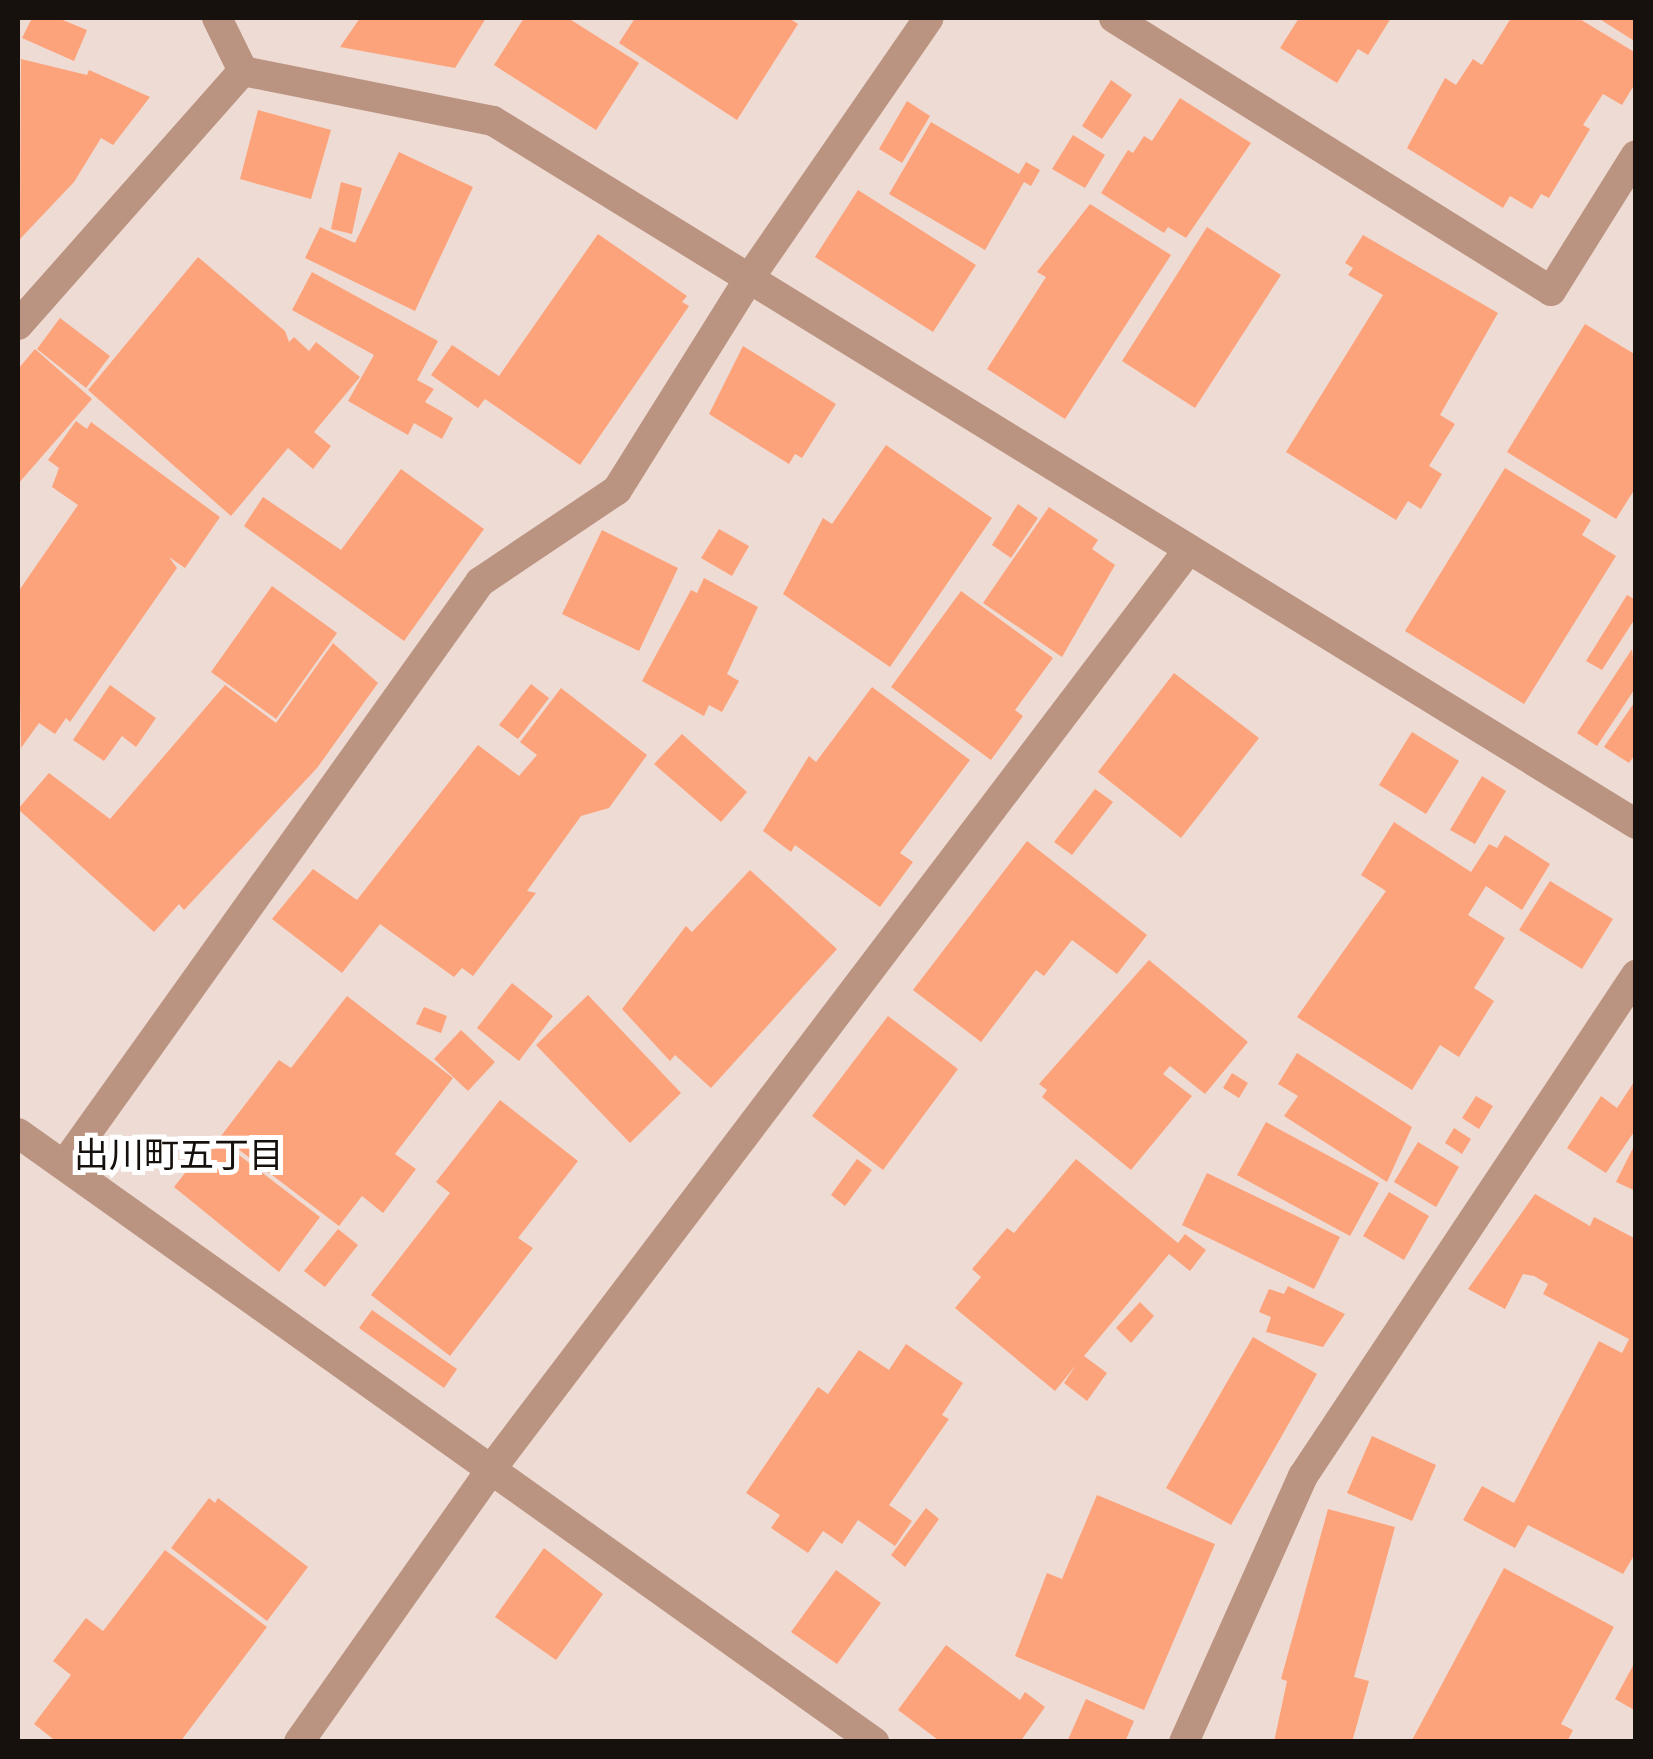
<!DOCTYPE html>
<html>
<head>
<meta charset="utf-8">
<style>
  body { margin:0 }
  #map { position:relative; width:1653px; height:1759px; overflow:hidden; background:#eedbd3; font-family:"Golos Text","Noto Sans JP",sans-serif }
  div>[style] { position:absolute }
  .building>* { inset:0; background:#fda37b }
  .minor>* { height:30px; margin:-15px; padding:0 15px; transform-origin:15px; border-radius:15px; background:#ba9381 }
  span { translate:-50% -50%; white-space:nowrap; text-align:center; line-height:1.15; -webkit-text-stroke:10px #fff; paint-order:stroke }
  .neighbourhood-label { font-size:35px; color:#17110e }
  .frame { position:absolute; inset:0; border:20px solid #17110e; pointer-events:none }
</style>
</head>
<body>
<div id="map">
  <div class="building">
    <i style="clip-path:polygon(32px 18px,58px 18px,87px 30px,74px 61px,22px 38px)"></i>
    <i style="clip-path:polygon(360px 18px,486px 18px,455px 68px,340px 47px)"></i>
    <i style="clip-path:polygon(524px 18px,568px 18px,639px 63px,596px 130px,494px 65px)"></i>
    <i style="clip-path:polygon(635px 18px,789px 18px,798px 24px,737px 120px,619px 43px)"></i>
    <i style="clip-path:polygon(1299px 18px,1391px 18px,1368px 55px,1358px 49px,1337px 83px,1280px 48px)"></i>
    <i style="clip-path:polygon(1511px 18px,1578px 18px,1636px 53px,1636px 82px,1622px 105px,1603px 94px,1583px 125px,1590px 129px,1549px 198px,1541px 194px,1532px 209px,1510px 196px,1503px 208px,1407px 148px,1445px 78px,1456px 85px,1473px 59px,1482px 65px)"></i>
    <i style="clip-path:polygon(1598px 18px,1636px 18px,1636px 42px)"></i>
    <i style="clip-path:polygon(21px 59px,87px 75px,89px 70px,150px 97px,113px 145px,101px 138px,74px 182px,20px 239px)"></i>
    <i style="clip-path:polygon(1111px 80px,1132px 95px,1102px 139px,1082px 126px)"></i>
    <i style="clip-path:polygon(1180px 98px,1251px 143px,1186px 238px,1168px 227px,1164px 233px,1101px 193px,1128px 150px,1133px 153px,1144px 136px,1152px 141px)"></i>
    <i style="clip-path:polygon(907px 101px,930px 116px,902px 163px,879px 149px)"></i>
    <i style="clip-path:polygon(258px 110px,331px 130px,311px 199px,240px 179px)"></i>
    <i style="clip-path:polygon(931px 122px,1019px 174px,1026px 162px,1040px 170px,1031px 186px,1024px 182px,985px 250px,889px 194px)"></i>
    <i style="clip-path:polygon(1073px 135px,1105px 155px,1085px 188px,1052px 169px)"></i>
    <i style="clip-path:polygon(399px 152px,473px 187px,415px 311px,305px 258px,320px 227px,355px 243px)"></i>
    <i style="clip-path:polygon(341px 182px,362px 188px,352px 234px,331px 229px)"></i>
    <i style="clip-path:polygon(858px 190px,976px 265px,933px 332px,815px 257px)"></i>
    <i style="clip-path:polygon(1090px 204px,1171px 255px,1065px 419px,987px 369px,1046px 277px,1037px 272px)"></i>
    <i style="clip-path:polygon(1207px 227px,1281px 275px,1195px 408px,1122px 361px)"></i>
    <i style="clip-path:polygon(598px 234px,687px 296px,682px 302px,689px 306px,580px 465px,485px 399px,478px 408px,431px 375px,452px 345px,499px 376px)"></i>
    <i style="clip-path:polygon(1363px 235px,1498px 313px,1440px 415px,1455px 424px,1429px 466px,1442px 474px,1421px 509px,1408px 501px,1396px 520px,1286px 452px,1383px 295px,1348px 275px,1353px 268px,1345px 263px)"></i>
    <i style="clip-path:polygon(198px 257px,285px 331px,289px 342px,294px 337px,309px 351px,316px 342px,360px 377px,314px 432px,331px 446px,313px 469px,288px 448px,231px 516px,88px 390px)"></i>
    <i style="clip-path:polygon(312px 272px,438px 341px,417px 380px,434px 389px,425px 402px,453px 418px,442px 439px,414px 423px,408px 435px,348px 401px,374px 355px,292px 310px)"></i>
    <i style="clip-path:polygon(60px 318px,110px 356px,86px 388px,37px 349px)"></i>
    <i style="clip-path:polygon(1585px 324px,1636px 355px,1636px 487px,1616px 519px,1507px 452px)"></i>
    <i style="clip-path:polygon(743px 346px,836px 404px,802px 458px,795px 454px,789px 464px,709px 414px)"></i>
    <i style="clip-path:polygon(35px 349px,92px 399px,18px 484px,18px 369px)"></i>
    <i style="clip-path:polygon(76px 421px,87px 429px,91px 422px,220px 517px,185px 568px,169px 557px,177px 568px,70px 722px,66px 718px,55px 734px,39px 723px,21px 748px,18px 592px,78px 505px,52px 487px,59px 468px,48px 460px)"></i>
    <i style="clip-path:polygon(886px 445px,992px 518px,890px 667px,783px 594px,823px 518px,832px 524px)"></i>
    <i style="clip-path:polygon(1505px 468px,1591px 520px,1582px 535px,1616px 556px,1524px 704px,1405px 631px)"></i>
    <i style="clip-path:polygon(401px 469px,484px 529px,404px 641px,244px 526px,263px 497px,341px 550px)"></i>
    <i style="clip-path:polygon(1018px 504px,1038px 518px,1011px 558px,992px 545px)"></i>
    <i style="clip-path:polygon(1049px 507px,1098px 540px,1092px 549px,1115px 565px,1062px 657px,983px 603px)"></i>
    <i style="clip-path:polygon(719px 529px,749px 546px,732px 576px,701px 558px)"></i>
    <i style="clip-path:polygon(602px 530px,678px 568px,639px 651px,562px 614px)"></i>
    <i style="clip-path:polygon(704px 578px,758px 607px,727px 674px,739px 681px,722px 712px,709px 705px,704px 716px,642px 681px,691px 590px,697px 593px)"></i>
    <i style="clip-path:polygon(272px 586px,337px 633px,276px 719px,211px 672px)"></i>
    <i style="clip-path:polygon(961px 591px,1053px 658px,1015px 710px,1023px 716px,991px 760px,891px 687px)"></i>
    <i style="clip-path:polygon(1627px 595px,1636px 600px,1636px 617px,1602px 670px,1586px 661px)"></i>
    <i style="clip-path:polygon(333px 643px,378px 683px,317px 768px,184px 910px,179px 904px,154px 932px,18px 809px,49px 773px,110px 819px,225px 685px,276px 723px)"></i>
    <i style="clip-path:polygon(1632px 649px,1636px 687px,1597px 746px,1577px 733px)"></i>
    <i style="clip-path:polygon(1174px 673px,1259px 738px,1181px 838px,1098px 772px)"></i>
    <i style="clip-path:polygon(531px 684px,549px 698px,518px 739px,499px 725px)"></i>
    <i style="clip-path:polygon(110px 685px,156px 718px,136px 747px,122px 736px,104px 761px,73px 740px)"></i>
    <i style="clip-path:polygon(872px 687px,970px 760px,900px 853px,913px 862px,880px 907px,795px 845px,791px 852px,763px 831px,809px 756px,816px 762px)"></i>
    <i style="clip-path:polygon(561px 688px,647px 755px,609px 808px,581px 816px,527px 891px,536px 893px,473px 976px,462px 968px,454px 977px,380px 924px,342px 973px,272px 919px,313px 869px,357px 900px,478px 745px,519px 776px,537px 755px,520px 742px)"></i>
    <i style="clip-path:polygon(1636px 700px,1636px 753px,1629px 763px,1604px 747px)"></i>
    <i style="clip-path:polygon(1412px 732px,1459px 761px,1426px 814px,1379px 785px)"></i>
    <i style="clip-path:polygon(682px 734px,747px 792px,721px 822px,654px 764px)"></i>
    <i style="clip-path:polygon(1482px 776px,1506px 791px,1475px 844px,1450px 830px)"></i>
    <i style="clip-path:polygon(1095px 789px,1113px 802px,1072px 855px,1054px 842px)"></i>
    <i style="clip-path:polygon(1394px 822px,1471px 872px,1489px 844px,1497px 848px,1505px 835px,1550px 864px,1522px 910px,1486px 886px,1468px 915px,1505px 938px,1474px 988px,1494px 1001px,1459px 1057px,1440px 1045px,1412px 1090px,1297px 1017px,1386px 891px,1361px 875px)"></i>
    <i style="clip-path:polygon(1027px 841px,1147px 935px,1117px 974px,1072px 940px,1044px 976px,1036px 970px,981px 1042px,913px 990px)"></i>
    <i style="clip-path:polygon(750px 870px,837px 949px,711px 1088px,675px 1055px,670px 1061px,622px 1009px,686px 926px,692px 932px)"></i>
    <i style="clip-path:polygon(1550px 881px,1613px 919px,1582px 969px,1519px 930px)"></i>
    <i style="clip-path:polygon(1149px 960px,1248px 1042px,1205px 1094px,1170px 1066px,1163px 1074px,1192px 1096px,1131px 1170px,1042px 1097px,1047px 1090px,1039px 1084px)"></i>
    <i style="clip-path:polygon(512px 983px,553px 1016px,519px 1061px,477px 1028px)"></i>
    <i style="clip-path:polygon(588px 995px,681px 1093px,630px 1143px,536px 1045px)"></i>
    <i style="clip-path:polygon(347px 996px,453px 1078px,395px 1154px,416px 1169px,383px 1213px,362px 1196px,339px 1226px,221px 1136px,279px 1060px,291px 1068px)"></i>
    <i style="clip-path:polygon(424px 1007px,447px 1016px,441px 1033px,416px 1024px)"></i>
    <i style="clip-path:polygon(888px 1016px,958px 1069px,883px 1170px,812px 1116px)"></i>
    <i style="clip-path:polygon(461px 1030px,495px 1062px,468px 1091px,434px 1059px)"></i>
    <i style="clip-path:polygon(1297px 1053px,1412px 1127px,1387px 1182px,1284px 1116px,1298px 1096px,1278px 1084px)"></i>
    <i style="clip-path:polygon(1232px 1073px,1248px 1083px,1239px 1098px,1223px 1088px)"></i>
    <i style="clip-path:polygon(1636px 1079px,1636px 1129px,1606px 1173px,1567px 1148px,1601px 1096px,1617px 1108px)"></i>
    <i style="clip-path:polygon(1476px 1096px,1493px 1106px,1479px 1129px,1462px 1118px)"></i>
    <i style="clip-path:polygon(500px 1100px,578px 1161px,518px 1238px,533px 1248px,450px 1356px,371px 1295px,450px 1193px,436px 1182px)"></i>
    <i style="clip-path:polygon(1266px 1122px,1379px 1183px,1350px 1236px,1237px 1175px)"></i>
    <i style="clip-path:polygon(1454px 1128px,1471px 1139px,1462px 1154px,1445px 1143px)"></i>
    <i style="clip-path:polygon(214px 1136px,320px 1217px,279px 1272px,174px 1187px)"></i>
    <i style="clip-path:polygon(1418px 1142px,1459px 1167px,1436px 1207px,1394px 1182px)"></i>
    <i style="clip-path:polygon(1636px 1142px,1636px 1191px,1616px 1182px)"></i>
    <i style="clip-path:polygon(857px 1159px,872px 1170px,845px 1206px,831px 1195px)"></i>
    <i style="clip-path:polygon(1076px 1159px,1178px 1243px,1185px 1234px,1206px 1250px,1190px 1271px,1169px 1254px,1084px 1356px,1107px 1373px,1087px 1401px,1064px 1383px,1076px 1365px,1055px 1391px,955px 1308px,981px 1277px,972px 1269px,1007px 1228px,1014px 1233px)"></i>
    <i style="clip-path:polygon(1207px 1173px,1340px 1237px,1314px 1289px,1182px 1225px)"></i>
    <i style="clip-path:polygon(1389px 1192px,1429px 1216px,1404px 1260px,1363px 1236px)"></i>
    <i style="clip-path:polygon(1535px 1194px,1590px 1226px,1594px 1217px,1636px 1239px,1636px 1552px,1623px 1574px,1528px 1525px,1515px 1548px,1463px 1520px,1482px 1486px,1514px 1503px,1599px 1341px,1622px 1353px,1629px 1339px,1543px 1294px,1548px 1284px,1534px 1276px,1523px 1274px,1505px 1309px,1468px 1289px)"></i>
    <i style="clip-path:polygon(338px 1229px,358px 1245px,325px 1287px,304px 1271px)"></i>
    <i style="clip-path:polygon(1288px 1286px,1345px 1314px,1323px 1347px,1266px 1332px,1271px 1317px,1259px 1312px,1269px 1289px,1284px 1294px)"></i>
    <i style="clip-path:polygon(1140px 1302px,1154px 1316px,1131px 1343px,1116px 1328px)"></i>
    <i style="clip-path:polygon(372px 1310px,457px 1369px,444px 1388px,359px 1328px)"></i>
    <i style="clip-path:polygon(1253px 1337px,1317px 1374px,1231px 1525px,1166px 1488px)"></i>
    <i style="clip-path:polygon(906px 1344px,963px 1383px,942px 1415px,949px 1419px,889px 1505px,912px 1521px,895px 1546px,858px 1520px,842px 1544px,823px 1531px,808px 1553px,771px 1528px,780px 1515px,746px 1493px,818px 1387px,828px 1394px,859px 1350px,889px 1370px)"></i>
    <i style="clip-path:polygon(1372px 1436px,1436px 1465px,1412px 1521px,1347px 1493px)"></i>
    <i style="clip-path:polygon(1097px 1495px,1215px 1544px,1144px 1710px,1015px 1656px,1047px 1573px,1062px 1579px)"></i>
    <i style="clip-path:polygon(209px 1498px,215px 1503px,218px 1498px,308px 1567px,267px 1621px,171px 1548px)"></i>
    <i style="clip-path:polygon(926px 1508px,939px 1519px,905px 1567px,891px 1555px)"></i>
    <i style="clip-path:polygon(1328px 1509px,1395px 1527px,1354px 1677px,1369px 1681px,1352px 1742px,1274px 1742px,1287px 1681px,1281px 1679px)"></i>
    <i style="clip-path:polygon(544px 1548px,603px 1594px,556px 1660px,495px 1617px)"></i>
    <i style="clip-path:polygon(165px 1550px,267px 1627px,180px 1742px,57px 1742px,34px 1724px,71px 1675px,53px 1661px,86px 1618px,103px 1631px)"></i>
    <i style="clip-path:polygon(1504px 1568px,1614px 1627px,1561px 1724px,1573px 1730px,1567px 1742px,1411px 1742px)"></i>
    <i style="clip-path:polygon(836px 1570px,881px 1603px,837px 1664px,791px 1632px)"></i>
    <i style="clip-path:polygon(946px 1645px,1020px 1700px,1025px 1692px,1045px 1707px,1020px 1742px,941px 1742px,898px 1710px)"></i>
    <i style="clip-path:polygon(1636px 1660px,1636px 1711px,1615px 1699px)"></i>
    <i style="clip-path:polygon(1086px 1699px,1134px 1721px,1125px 1742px,1067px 1742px)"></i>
  </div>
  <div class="minor">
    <i style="left:217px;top:18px;width:59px;rotate:63.9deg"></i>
    <i style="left:243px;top:71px;width:255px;rotate:11.3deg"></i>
    <i style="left:493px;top:121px;width:1342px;rotate:31.59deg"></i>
    <i style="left:1114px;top:18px;width:515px;rotate:31.99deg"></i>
    <i style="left:1551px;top:291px;width:160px;rotate:-58deg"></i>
    <i style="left:18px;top:325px;width:339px;rotate:-48.5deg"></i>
    <i style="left:18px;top:1133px;width:1051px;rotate:35.43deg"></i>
    <i style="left:64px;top:1165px;width:716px;rotate:-54.49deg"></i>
    <i style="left:480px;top:582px;width:165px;rotate:-33.9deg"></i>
    <i style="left:617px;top:490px;width:248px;rotate:-58deg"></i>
    <i style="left:748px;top:280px;width:318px;rotate:-55.4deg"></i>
    <i style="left:299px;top:1742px;width:335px;rotate:-54.8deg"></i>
    <i style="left:492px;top:1468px;width:1153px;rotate:-52.82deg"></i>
    <i style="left:1184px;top:1742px;width:291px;rotate:-65.9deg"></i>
    <i style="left:1303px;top:1476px;width:602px;rotate:-56.39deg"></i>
  </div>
  <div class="neighbourhood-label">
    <span style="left:179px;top:1154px">出川町五丁目</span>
  </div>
  <div class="frame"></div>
</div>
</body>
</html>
